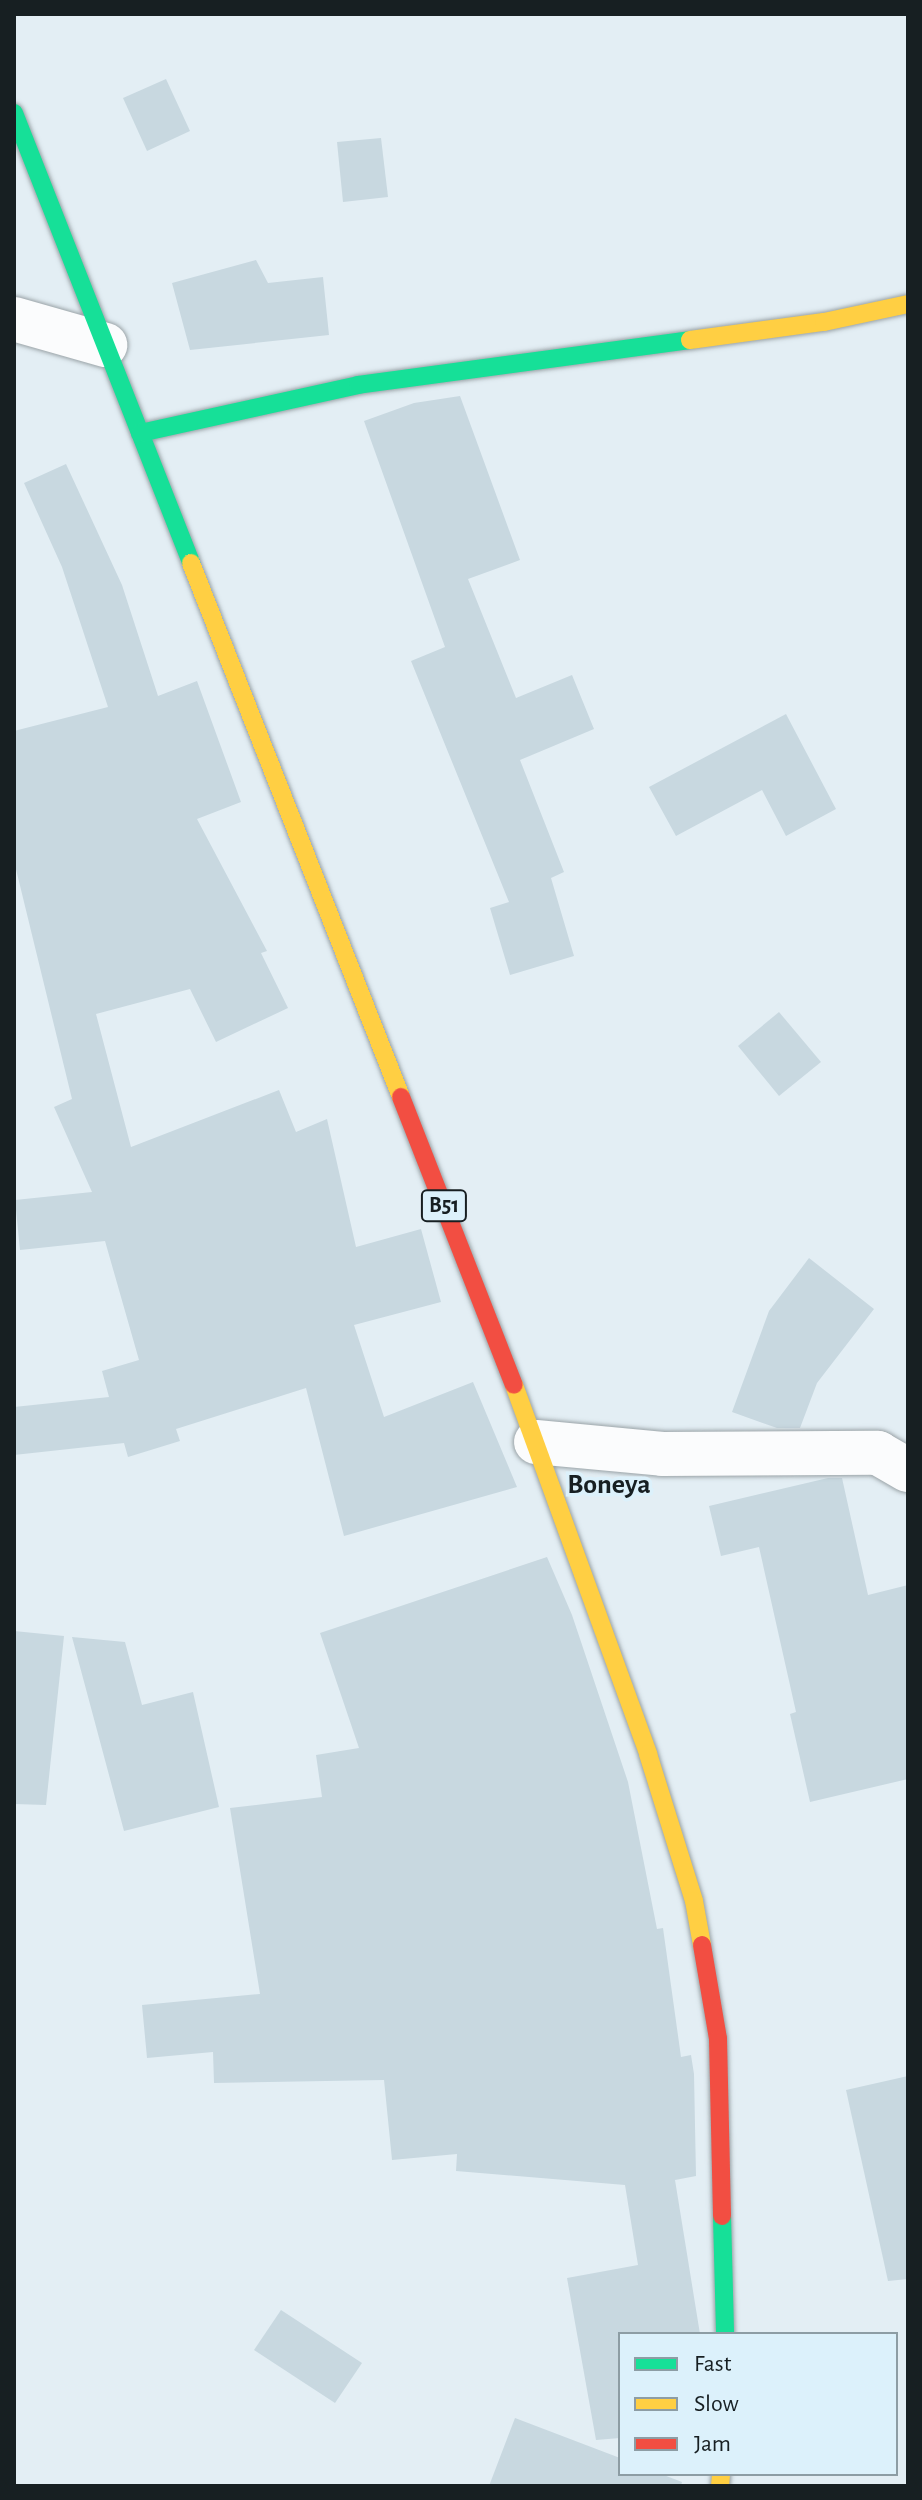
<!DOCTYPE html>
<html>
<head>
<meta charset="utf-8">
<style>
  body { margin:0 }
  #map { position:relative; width:922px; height:2500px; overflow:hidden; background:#e3eef4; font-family:"Alegreya Sans",sans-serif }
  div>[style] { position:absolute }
  .building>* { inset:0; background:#c8d8e0 }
  .roads { filter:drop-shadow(0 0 2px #9aa3a7) drop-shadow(0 0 2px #9aa3a7) }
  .street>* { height:44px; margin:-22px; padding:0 22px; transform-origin:22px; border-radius:22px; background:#fbfcfd }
  .fast>* { height:18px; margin:-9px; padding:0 9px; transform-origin:9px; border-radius:9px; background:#16e098 }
  .slow>* { height:18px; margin:-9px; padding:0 9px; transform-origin:9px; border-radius:9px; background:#ffcf43 }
  .jam>* { height:18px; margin:-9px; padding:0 9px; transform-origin:9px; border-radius:9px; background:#f24e42 }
  span { translate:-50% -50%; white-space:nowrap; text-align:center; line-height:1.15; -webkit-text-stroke:7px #dcf1fb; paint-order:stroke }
  .shield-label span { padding:2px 6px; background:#dcf1fb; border:2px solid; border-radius:6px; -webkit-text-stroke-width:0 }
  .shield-label { font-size:22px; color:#171f22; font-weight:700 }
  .quarter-label { font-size:28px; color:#171f22; font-weight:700 }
  .frame { position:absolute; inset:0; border:16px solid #171f22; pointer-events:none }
  .legend { position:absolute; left:618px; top:2332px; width:280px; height:144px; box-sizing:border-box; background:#dcf1fb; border:2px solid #8d9da4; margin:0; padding:10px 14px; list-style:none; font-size:24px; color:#171f22 }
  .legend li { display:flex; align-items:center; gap:16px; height:40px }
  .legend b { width:40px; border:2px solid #8d9da4 }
</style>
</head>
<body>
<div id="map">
  <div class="building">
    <i style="clip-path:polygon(166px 79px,190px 131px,147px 151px,123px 98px)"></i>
    <i style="clip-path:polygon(381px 138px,388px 197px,343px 202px,337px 142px)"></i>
    <i style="clip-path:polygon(256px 260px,268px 283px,323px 277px,329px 335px,190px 350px,172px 283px)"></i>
    <i style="clip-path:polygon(460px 396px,520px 560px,468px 579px,516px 698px,572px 675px,594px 729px,520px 760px,564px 872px,551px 878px,574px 956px,510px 975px,490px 908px,509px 902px,411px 661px,445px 647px,364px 421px,414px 403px)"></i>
    <i style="clip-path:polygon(66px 464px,122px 585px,158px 696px,197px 681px,241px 802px,197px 819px,267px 951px,261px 953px,288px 1008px,216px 1042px,190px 989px,96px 1014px,131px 1147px,279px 1090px,296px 1132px,327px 1119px,356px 1247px,421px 1229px,441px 1302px,354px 1325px,384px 1417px,473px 1382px,517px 1487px,344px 1536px,306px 1388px,176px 1429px,180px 1441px,128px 1457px,124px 1443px,14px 1455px,14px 1407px,109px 1397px,102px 1371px,139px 1360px,105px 1241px,20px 1250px,15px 1200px,92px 1192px,54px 1107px,72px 1099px,14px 861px,14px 731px,108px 707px,62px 567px,24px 483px)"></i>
    <i style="clip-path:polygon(786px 714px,836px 809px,786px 836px,762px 790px,676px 836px,649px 787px)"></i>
    <i style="clip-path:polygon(779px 1012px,821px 1062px,779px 1096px,738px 1046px)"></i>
    <i style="clip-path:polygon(809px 1258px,874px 1309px,817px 1383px,800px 1428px,777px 1428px,732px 1412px,769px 1311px)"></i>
    <i style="clip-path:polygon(828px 1478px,842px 1478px,868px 1595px,908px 1585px,908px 1779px,810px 1802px,790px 1714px,796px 1712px,759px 1547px,721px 1556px,709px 1506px)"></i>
    <i style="clip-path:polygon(547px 1557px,572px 1615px,628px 1782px,657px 1929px,663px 1928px,681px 2057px,691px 2055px,694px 2074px,696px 2176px,675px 2180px,700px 2334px,620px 2334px,620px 2438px,596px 2440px,567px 2278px,638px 2265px,625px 2185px,456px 2171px,457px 2154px,392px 2160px,384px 2080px,214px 2083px,213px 2052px,147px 2058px,142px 2005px,260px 1994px,230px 1808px,322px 1797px,316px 1755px,359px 1748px,320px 1633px)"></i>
    <i style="clip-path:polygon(14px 1631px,64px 1636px,46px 1805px,14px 1804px)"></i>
    <i style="clip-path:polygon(72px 1637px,125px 1642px,142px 1705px,193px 1692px,219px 1807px,124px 1831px)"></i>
    <i style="clip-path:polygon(908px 2076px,908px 2279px,888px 2281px,846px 2090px)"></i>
    <i style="clip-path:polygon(281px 2310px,362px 2363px,335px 2403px,254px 2350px)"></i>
    <i style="clip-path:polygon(515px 2418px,620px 2458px,620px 2474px,661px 2474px,682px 2482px,681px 2486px,489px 2486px)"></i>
  </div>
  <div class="roads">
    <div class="street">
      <i style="left:14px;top:319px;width:95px;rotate:15.9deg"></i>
      <i style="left:536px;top:1442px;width:127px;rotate:5.4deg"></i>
      <i style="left:662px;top:1454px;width:216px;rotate:-0.3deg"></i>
      <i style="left:878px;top:1453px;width:34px;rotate:30deg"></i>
    </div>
    <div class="fast">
      <i style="left:14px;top:113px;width:484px;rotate:68.5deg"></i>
      <i style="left:140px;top:433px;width:223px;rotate:-12.4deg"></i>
      <i style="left:358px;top:385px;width:335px;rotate:-7.7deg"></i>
      <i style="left:722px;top:2216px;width:118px;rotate:88.5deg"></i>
    </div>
    <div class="slow">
      <i style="left:690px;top:340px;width:135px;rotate:-7.7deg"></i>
      <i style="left:824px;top:322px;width:86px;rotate:-12.1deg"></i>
      <i style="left:191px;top:563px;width:574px;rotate:68.53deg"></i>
      <i style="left:514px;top:1385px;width:393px;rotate:70deg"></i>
      <i style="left:648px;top:1754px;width:154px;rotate:72.6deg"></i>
      <i style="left:694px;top:1901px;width:45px;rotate:79.7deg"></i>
      <i style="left:720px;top:2486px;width:12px;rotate:-85deg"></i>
    </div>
    <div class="jam">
      <i style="left:401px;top:1097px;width:309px;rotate:68.6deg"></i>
      <i style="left:702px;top:1945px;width:95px;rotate:80.3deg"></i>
      <i style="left:718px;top:2039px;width:177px;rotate:88.7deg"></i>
    </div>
  </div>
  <div class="shield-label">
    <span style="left:444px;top:1206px">B51</span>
  </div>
  <div class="quarter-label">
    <span style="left:609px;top:1485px">Boneya</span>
  </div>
  <div class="frame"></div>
  <ul class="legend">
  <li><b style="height:10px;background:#16e098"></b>Fast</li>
  <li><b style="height:10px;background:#ffcf43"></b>Slow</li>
  <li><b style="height:10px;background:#f24e42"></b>Jam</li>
  </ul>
</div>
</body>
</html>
